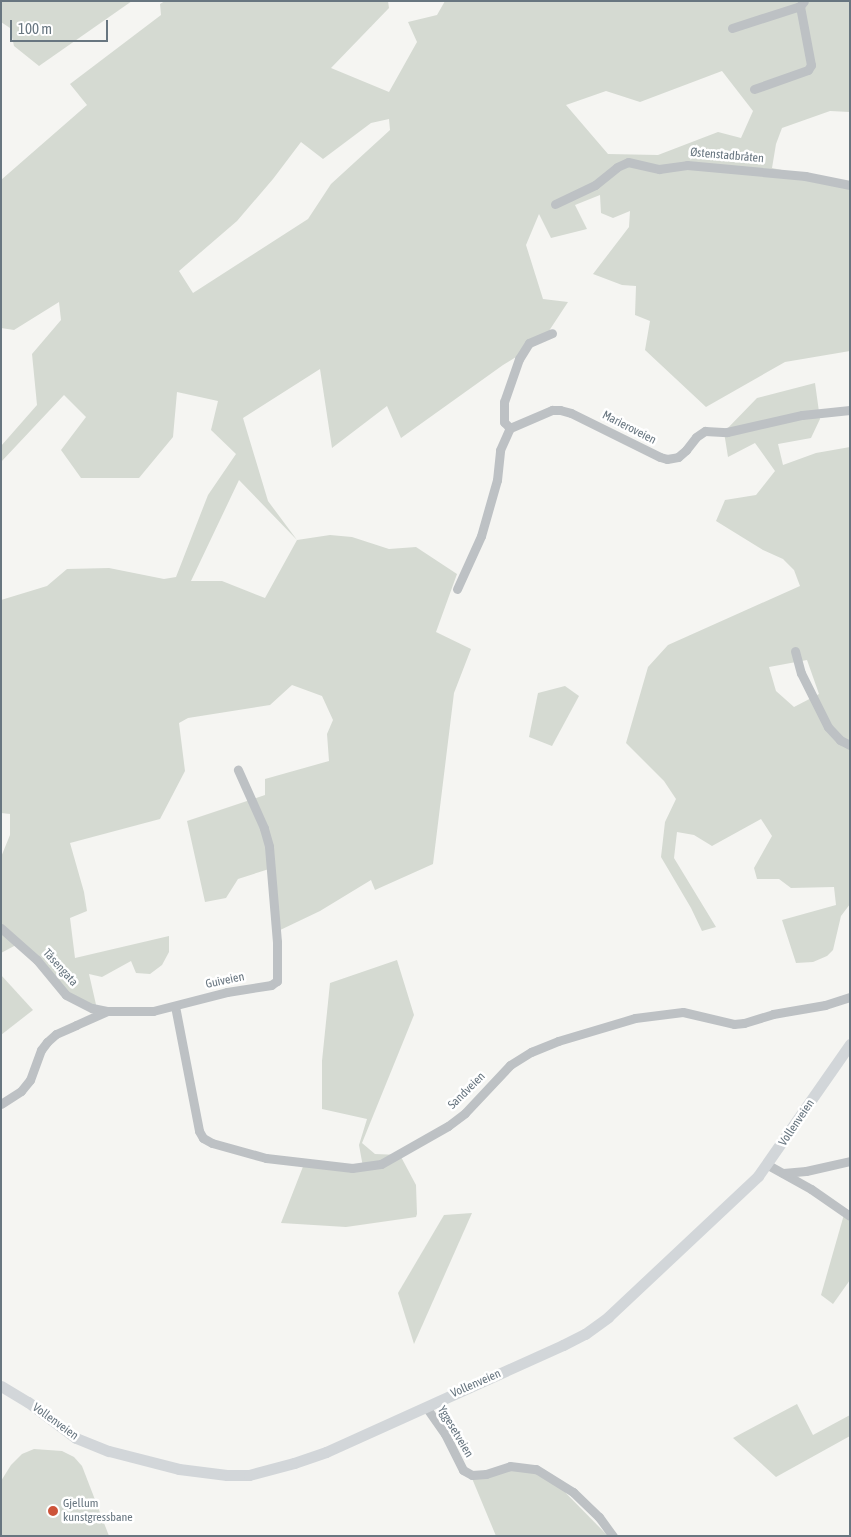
<!DOCTYPE html>
<html>
<head>
<meta charset="utf-8">
<style>
  body { margin:0 }
  #map { position:relative; width:851px; height:1537px; overflow:hidden; background:#f5f5f2; font-family:"Asap Condensed",sans-serif }
  div>[style] { position:absolute }
  .green>* { inset:0; background:#d5dad2 }
  .minor>* { height:9px; margin:-4.5px; padding:0 4.5px; transform-origin:4.5px; border-radius:4.5px; background:#bdc1c4 }
  .major>* { height:11px; margin:-5.5px; padding:0 5.5px; transform-origin:5.5px; border-radius:5.5px; background:#d2d6d9 }
  .dots>* { width:14px; height:14px; translate:-50% -50%; box-sizing:border-box; border:2px solid #fff; border-radius:50% }
  span { translate:-50% -50%; white-space:nowrap; text-align:center; line-height:1.15; -webkit-text-stroke:5px #fff; paint-order:stroke }
  .street-label { font-size:12px; color:#687680 }
  .poi-label { font-size:12px; color:#687680 }
  .left { translate:0 -50%; text-align:left }
  .frame { position:absolute; inset:0; border:2px solid #687680; pointer-events:none }
  .scale { position:absolute; left:10px; top:20px; width:98px; height:22px; box-sizing:border-box; border:2px solid #687680; border-top:0; padding-left:6px; font-size:15px; line-height:18px; white-space:nowrap; color:#687680; -webkit-text-stroke:4px #fff; paint-order:stroke }
</style>
</head>
<body>
<div id="map">
  <div class="green">
    <i style="clip-path:polygon(1px 1px,132px 1px,39px 66px,14px 46px,10px 28px,1px 22px)"></i>
    <i style="clip-path:polygon(evenodd,165px 1px,388px 1px,389px 8px,331px 68px,389px 92px,417px 42px,408px 22px,437px 15px,445px 1px,850px 1px,850px 112px,830px 111px,782px 128px,776px 144px,772px 168px,850px 184px,850px 351px,785px 362px,706px 407px,645px 350px,650px 321px,635px 315px,636px 286px,622px 285px,593px 274px,629px 227px,630px 211px,613px 218px,601px 213px,600px 195px,575px 205px,587px 229px,551px 238px,539px 214px,526px 245px,543px 299px,568px 302px,543px 340px,503px 365px,401px 438px,387px 406px,332px 448px,320px 369px,243px 418px,268px 501px,297px 540px,330px 535px,352px 537px,389px 549px,416px 547px,457px 574px,436px 632px,471px 649px,454px 693px,433px 864px,375px 890px,371px 880px,320px 911px,276px 932px,269px 869px,238px 879px,226px 898px,205px 902px,187px 821px,265px 795px,265px 779px,329px 761px,327px 734px,333px 720px,322px 696px,292px 685px,270px 705px,188px 718px,179px 723px,185px 771px,160px 819px,70px 843px,84px 892px,87px 911px,70px 918px,75px 958px,169px 936px,169px 952px,162px 965px,150px 974px,136px 973px,131px 961px,102px 977px,89px 974px,97px 1009px,65px 993px,1px 930px,1px 857px,10px 835px,10px 814px,1px 813px,1px 600px,47px 586px,67px 569px,109px 568px,164px 579px,176px 577px,208px 495px,236px 454px,211px 430px,218px 401px,177px 392px,173px 437px,139px 478px,81px 478px,61px 450px,86px 417px,64px 395px,1px 462px,1px 446px,37px 405px,32px 354px,61px 320px,59px 302px,14px 330px,1px 328px,1px 180px,87px 105px,70px 84px,161px 15px,160px 4px,165px 1px,722px 71px,753px 111px,741px 138px,718px 132px,658px 155px,608px 154px,566px 105px,606px 91px,640px 102px,722px 71px,165px 1px,389px 119px,390px 130px,331px 184px,308px 219px,193px 293px,179px 271px,237px 221px,273px 179px,301px 142px,323px 159px,371px 123px,389px 119px,165px 1px,239px 480px,297px 540px,265px 598px,222px 581px,191px 581px,239px 480px)"></i>
    <i style="clip-path:polygon(evenodd,815px 383px,820px 419px,811px 438px,778px 444px,783px 465px,816px 453px,850px 447px,850px 904px,841px 916px,833px 950px,827px 956px,813px 962px,796px 963px,782px 920px,836px 905px,834px 887px,791px 888px,779px 879px,757px 879px,754px 868px,772px 836px,761px 819px,712px 846px,694px 835px,677px 832px,674px 858px,716px 927px,702px 931px,691px 908px,661px 857px,665px 822px,676px 799px,664px 781px,626px 743px,648px 667px,668px 645px,800px 586px,794px 570px,783px 559px,763px 550px,716px 521px,725px 500px,756px 495px,775px 471px,755px 443px,728px 457px,724px 432px,757px 398px,815px 383px,807px 660px,819px 694px,794px 707px,776px 691px,769px 667px,807px 660px)"></i>
    <i style="clip-path:polygon(565px 686px,579px 696px,552px 746px,529px 737px,538px 693px)"></i>
    <i style="clip-path:polygon(1px 933px,16px 945px,1px 953px)"></i>
    <i style="clip-path:polygon(397px 960px,414px 1015px,362px 1143px,375px 1154px,400px 1155px,416px 1185px,417px 1214px,416px 1217px,346px 1227px,281px 1223px,304px 1164px,363px 1167px,359px 1145px,367px 1119px,322px 1109px,322px 1061px,330px 983px)"></i>
    <i style="clip-path:polygon(1px 975px,33px 1010px,1px 1035px)"></i>
    <i style="clip-path:polygon(845px 1211px,850px 1217px,850px 1280px,833px 1304px,821px 1295px)"></i>
    <i style="clip-path:polygon(472px 1213px,414px 1344px,398px 1293px,444px 1215px)"></i>
    <i style="clip-path:polygon(797px 1404px,813px 1435px,850px 1415px,850px 1436px,776px 1477px,733px 1438px)"></i>
    <i style="clip-path:polygon(34px 1449px,62px 1451px,74px 1457px,82px 1466px,109px 1536px,1px 1536px,1px 1481px,11px 1465px,22px 1454px)"></i>
    <i style="clip-path:polygon(508px 1467px,538px 1473px,555px 1482px,608px 1536px,496px 1536px,471px 1476px)"></i>
  </div>
  <div class="minor">
    <i style="left:732px;top:28px;width:71px;rotate:-17.9deg"></i>
    <i style="left:800px;top:6px;width:6px;rotate:-51deg"></i>
    <i style="left:754px;top:89px;width:57px;rotate:-19.4deg"></i>
    <i style="left:808px;top:70px;width:6px;rotate:-59deg"></i>
    <i style="left:811px;top:65px;width:60px;rotate:-100.6deg"></i>
    <i style="left:555px;top:204px;width:44px;rotate:-25.4deg"></i>
    <i style="left:595px;top:185px;width:28px;rotate:-39deg"></i>
    <i style="left:617px;top:167px;width:12px;rotate:-24deg"></i>
    <i style="left:628px;top:162px;width:32px;rotate:13deg"></i>
    <i style="left:659px;top:169px;width:28px;rotate:-8deg"></i>
    <i style="left:687px;top:165px;width:119px;rotate:5.3deg"></i>
    <i style="left:805px;top:176px;width:46px;rotate:11.3deg"></i>
    <i style="left:510px;top:428px;width:8px;rotate:-135deg"></i>
    <i style="left:504px;top:422px;width:20px;rotate:-90deg"></i>
    <i style="left:504px;top:402px;width:46px;rotate:-70.8deg"></i>
    <i style="left:519px;top:359px;width:19px;rotate:-58deg"></i>
    <i style="left:529px;top:343px;width:25px;rotate:-23deg"></i>
    <i style="left:457px;top:589px;width:58px;rotate:-65.6deg"></i>
    <i style="left:481px;top:536px;width:58px;rotate:-74.1deg"></i>
    <i style="left:497px;top:480px;width:30px;rotate:-84deg"></i>
    <i style="left:500px;top:450px;width:24px;rotate:-66deg"></i>
    <i style="left:510px;top:428px;width:46px;rotate:-23.2deg"></i>
    <i style="left:552px;top:410px;width:8px"></i>
    <i style="left:560px;top:410px;width:11px;rotate:15deg"></i>
    <i style="left:571px;top:413px;width:99px;rotate:26.3deg"></i>
    <i style="left:660px;top:457px;width:7px;rotate:16deg"></i>
    <i style="left:667px;top:459px;width:11px;rotate:-10deg"></i>
    <i style="left:678px;top:457px;width:11px;rotate:-41deg"></i>
    <i style="left:686px;top:450px;width:16px;rotate:-52deg"></i>
    <i style="left:696px;top:437px;width:11px;rotate:-34deg"></i>
    <i style="left:705px;top:431px;width:22px;rotate:3deg"></i>
    <i style="left:727px;top:432px;width:77px;rotate:-12.8deg"></i>
    <i style="left:802px;top:415px;width:48px;rotate:-5.9deg"></i>
    <i style="left:795px;top:651px;width:23px;rotate:75deg"></i>
    <i style="left:801px;top:673px;width:60px;rotate:63.4deg"></i>
    <i style="left:828px;top:727px;width:18px;rotate:47deg"></i>
    <i style="left:840px;top:740px;width:11px;rotate:27deg"></i>
    <i style="left:1px;top:928px;width:48px;rotate:41.6deg"></i>
    <i style="left:37px;top:960px;width:45px;rotate:50.4deg"></i>
    <i style="left:66px;top:995px;width:29px;rotate:27deg"></i>
    <i style="left:92px;top:1008px;width:15px;rotate:11deg"></i>
    <i style="left:175px;top:1006px;width:127px;rotate:79.1deg"></i>
    <i style="left:199px;top:1131px;width:8px;rotate:60deg"></i>
    <i style="left:203px;top:1138px;width:10px;rotate:29deg"></i>
    <i style="left:212px;top:1143px;width:56px;rotate:15.5deg"></i>
    <i style="left:266px;top:1158px;width:87px;rotate:6.6deg"></i>
    <i style="left:352px;top:1168px;width:29px;rotate:-8deg"></i>
    <i style="left:381px;top:1164px;width:77px;rotate:-29.6deg"></i>
    <i style="left:448px;top:1126px;width:21px;rotate:-37deg"></i>
    <i style="left:465px;top:1113px;width:66px;rotate:-46.8deg"></i>
    <i style="left:510px;top:1065px;width:25px;rotate:-32deg"></i>
    <i style="left:531px;top:1052px;width:29px;rotate:-22deg"></i>
    <i style="left:558px;top:1041px;width:80px;rotate:-16.6deg"></i>
    <i style="left:635px;top:1018px;width:48px;rotate:-7.1deg"></i>
    <i style="left:683px;top:1012px;width:52px;rotate:13.2deg"></i>
    <i style="left:734px;top:1024px;width:10px;rotate:-6deg"></i>
    <i style="left:744px;top:1023px;width:30px;rotate:-17deg"></i>
    <i style="left:773px;top:1014px;width:53px;rotate:-9.8deg"></i>
    <i style="left:825px;top:1005px;width:26px;rotate:-18deg"></i>
    <i style="left:1px;top:1104px;width:24px;rotate:-33deg"></i>
    <i style="left:21px;top:1091px;width:14px;rotate:-51deg"></i>
    <i style="left:30px;top:1080px;width:32px;rotate:-70deg"></i>
    <i style="left:41px;top:1050px;width:10px;rotate:-53deg"></i>
    <i style="left:47px;top:1042px;width:12px;rotate:-42deg"></i>
    <i style="left:56px;top:1034px;width:22px;rotate:-24deg"></i>
    <i style="left:76px;top:1025px;width:34px;rotate:-24deg"></i>
    <i style="left:107px;top:1011px;width:46px"></i>
    <i style="left:153px;top:1011px;width:76px;rotate:-14.4deg"></i>
    <i style="left:227px;top:992px;width:45px;rotate:-9deg"></i>
    <i style="left:271px;top:985px;width:7px;rotate:-34deg"></i>
    <i style="left:277px;top:981px;width:39px;rotate:-90deg"></i>
    <i style="left:277px;top:942px;width:96px;rotate:-94.8deg"></i>
    <i style="left:269px;top:846px;width:19px;rotate:-106deg"></i>
    <i style="left:264px;top:828px;width:64px;rotate:-114.1deg"></i>
    <i style="left:768px;top:1165px;width:49px;rotate:29.2deg"></i>
    <i style="left:811px;top:1189px;width:47px;rotate:34.7deg"></i>
    <i style="left:783px;top:1173px;width:23px;rotate:-5deg"></i>
    <i style="left:806px;top:1171px;width:45px;rotate:-12.8deg"></i>
    <i style="left:426px;top:1407px;width:33px;rotate:55deg"></i>
    <i style="left:445px;top:1434px;width:40px;rotate:63.4deg"></i>
    <i style="left:463px;top:1470px;width:10px;rotate:29deg"></i>
    <i style="left:472px;top:1475px;width:14px;rotate:-4deg"></i>
    <i style="left:486px;top:1474px;width:25px;rotate:-18deg"></i>
    <i style="left:510px;top:1466px;width:26px;rotate:7deg"></i>
    <i style="left:536px;top:1469px;width:44px;rotate:31.9deg"></i>
    <i style="left:573px;top:1492px;width:36px;rotate:44deg"></i>
    <i style="left:599px;top:1517px;width:24px;rotate:54deg"></i>
  </div>
  <div class="major">
    <i style="left:1px;top:1386px;width:31px;rotate:31deg"></i>
    <i style="left:28px;top:1402px;width:60px;rotate:36.9deg"></i>
    <i style="left:76px;top:1438px;width:35px;rotate:22deg"></i>
    <i style="left:109px;top:1451px;width:72px;rotate:14.4deg"></i>
    <i style="left:179px;top:1469px;width:48px;rotate:7.1deg"></i>
    <i style="left:227px;top:1475px;width:22px"></i>
    <i style="left:249px;top:1475px;width:47px;rotate:-14.9deg"></i>
    <i style="left:294px;top:1463px;width:34px;rotate:-19deg"></i>
    <i style="left:326px;top:1452px;width:260px;rotate:-24.3deg"></i>
    <i style="left:563px;top:1345px;width:25px;rotate:-27deg"></i>
    <i style="left:585px;top:1334px;width:29px;rotate:-36deg"></i>
    <i style="left:608px;top:1317px;width:206px;rotate:-43.2deg"></i>
    <i style="left:758px;top:1176px;width:161px;rotate:-55.1deg"></i>
  </div>
  <div class="dots">
    <i style="left:53px;top:1511px;background:#cd543a"></i>
  </div>
  <div class="street-label">
    <span style="left:727px;top:156px;rotate:5deg">Østenstadbråten</span>
    <span style="left:629px;top:428px;rotate:27deg">Marieroveien</span>
    <span style="left:60px;top:968px;rotate:48deg">Tåsengata</span>
    <span style="left:225px;top:981px;rotate:-12deg">Guiveien</span>
    <span style="left:467px;top:1091px;rotate:-45deg">Sandveien</span>
    <span style="left:797px;top:1123px;rotate:-56deg">Vollenveien</span>
    <span style="left:476px;top:1384px;rotate:-24deg">Vollenveien</span>
    <span style="left:55px;top:1422px;rotate:36deg">Vollenveien</span>
    <span style="left:455px;top:1432px;rotate:59deg">Yggesetveien</span>
  </div>
  <div class="poi-label">
    <span class="left" style="left:63px;top:1511px">Gjellum<br>kunstgressbane</span>
  </div>
  <div class="frame"></div>
  <div class="scale">100 m</div>
</div>
</body>
</html>
